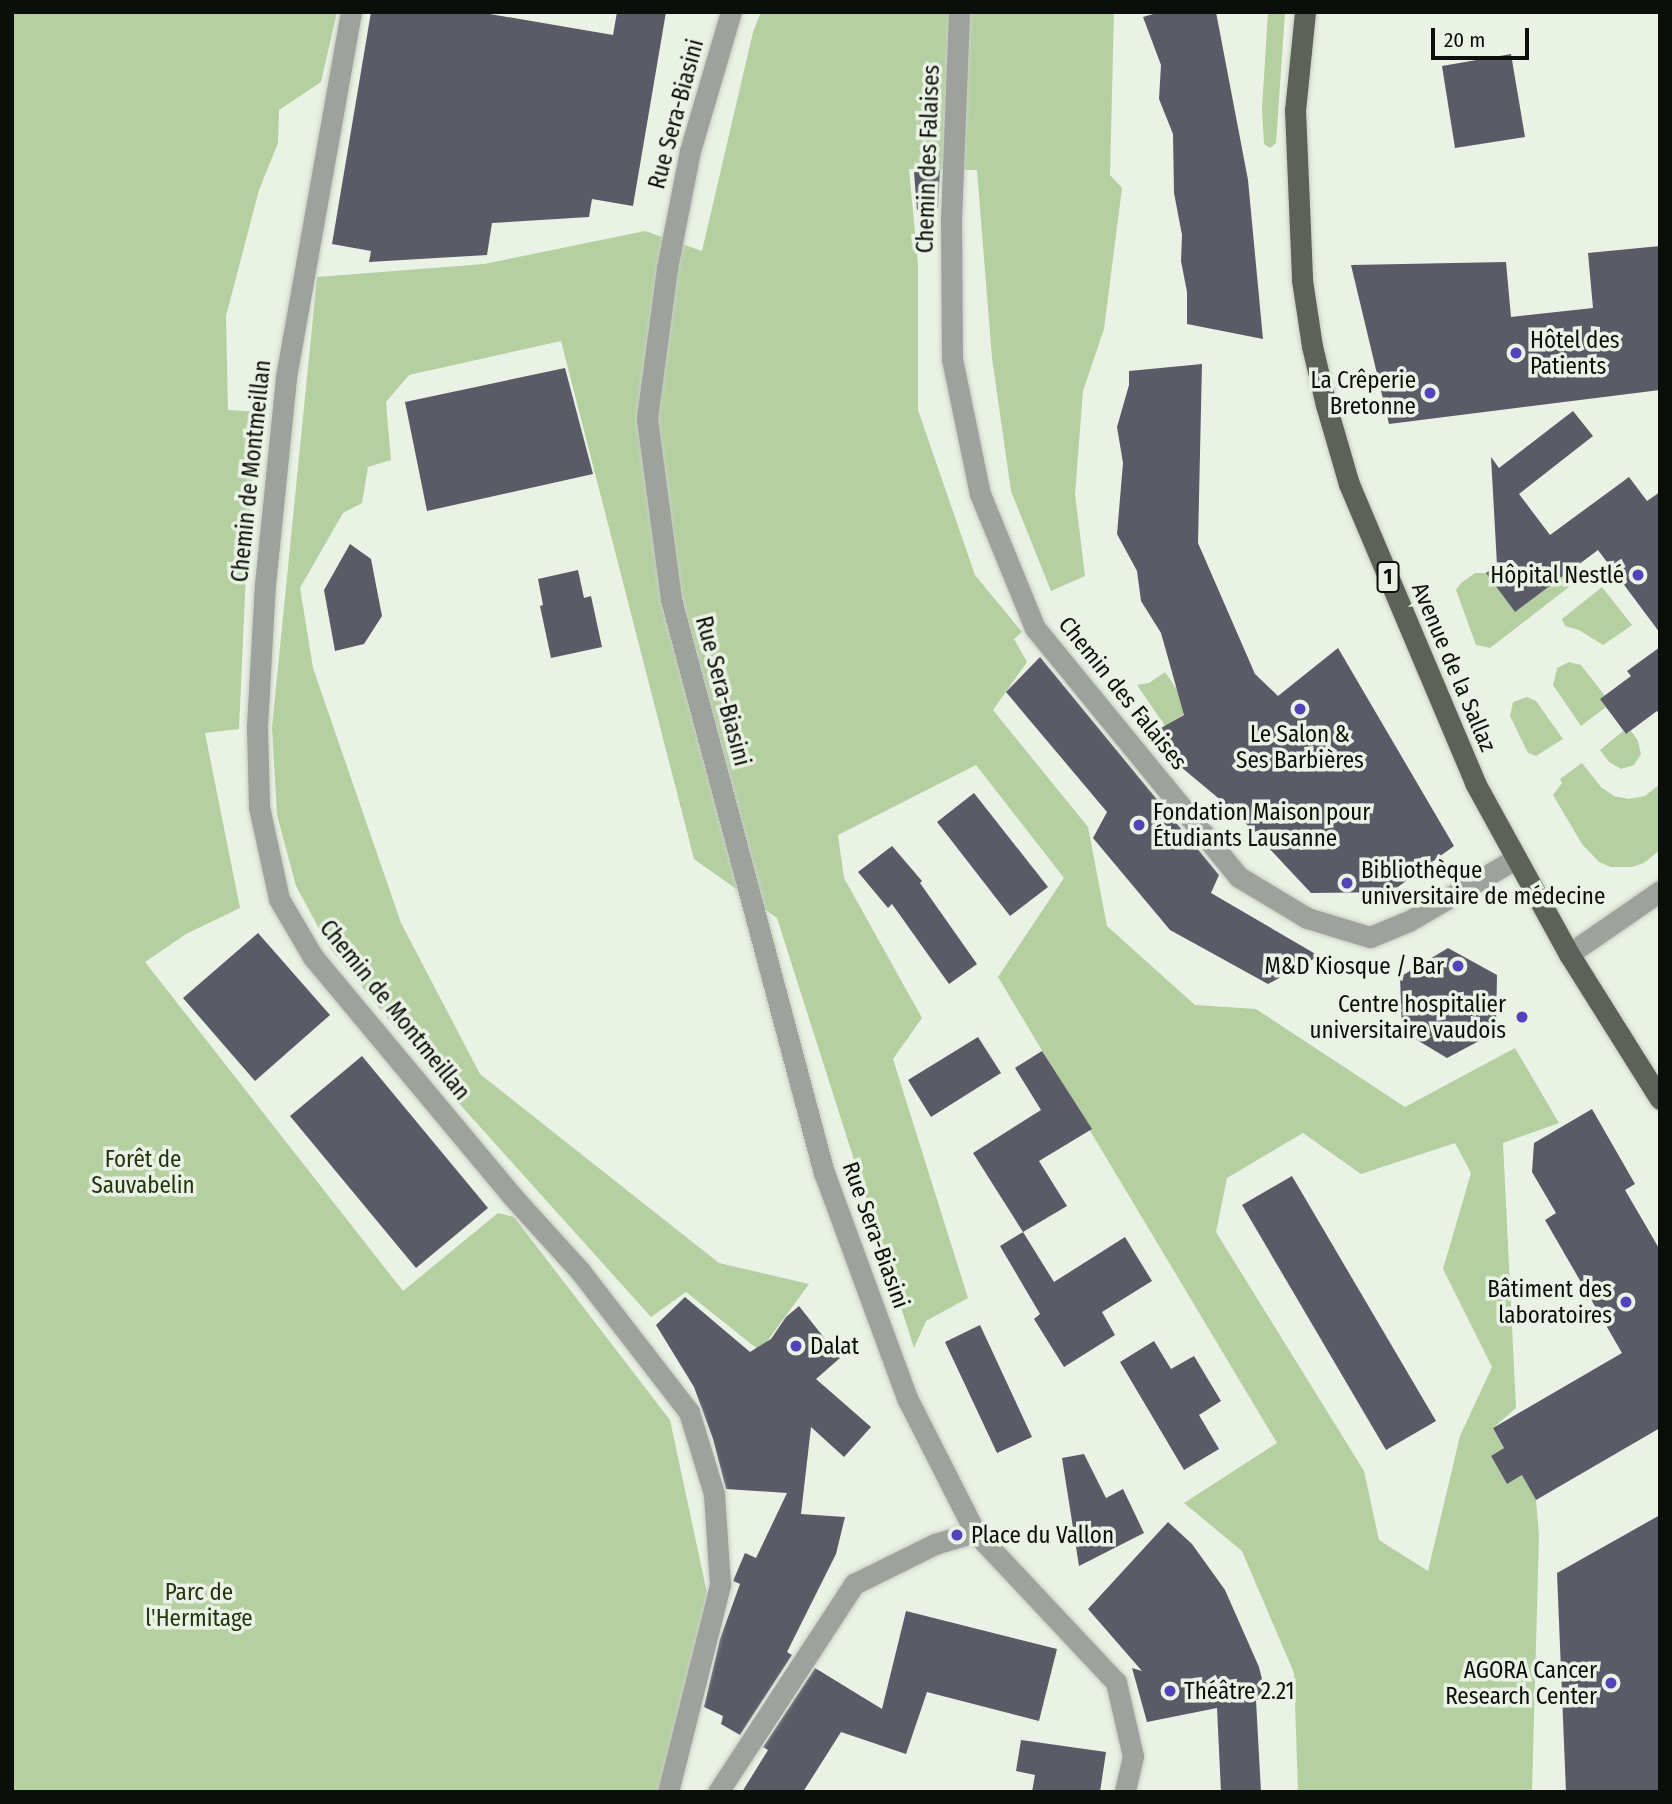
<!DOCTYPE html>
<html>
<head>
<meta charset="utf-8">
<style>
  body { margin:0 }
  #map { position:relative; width:1672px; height:1804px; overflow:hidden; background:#eaf2e5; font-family:"Fira Sans Condensed",sans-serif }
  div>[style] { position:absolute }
  .green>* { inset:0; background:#b4cfa0 }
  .building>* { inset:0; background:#5a5b66 }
  .roads { filter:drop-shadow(0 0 2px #c6cec2) drop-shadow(0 0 2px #c6cec2) }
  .minor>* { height:21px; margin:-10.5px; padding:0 10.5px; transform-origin:10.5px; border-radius:10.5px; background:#9ea19c }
  .primary>* { height:21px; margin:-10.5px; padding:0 10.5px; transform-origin:10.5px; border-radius:10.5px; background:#5d6259 }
  .dots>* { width:19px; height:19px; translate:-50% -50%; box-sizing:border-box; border:4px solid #eaf2e5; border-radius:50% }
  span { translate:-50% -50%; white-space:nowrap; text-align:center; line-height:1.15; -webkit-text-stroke:7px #eaf2e5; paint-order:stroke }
  .shield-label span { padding:2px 5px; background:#eaf2e5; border:2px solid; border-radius:5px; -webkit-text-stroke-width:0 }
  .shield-label { font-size:21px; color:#0c0e0a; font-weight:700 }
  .street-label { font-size:23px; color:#0c0e0a }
  .poi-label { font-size:23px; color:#0c0e0a }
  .left { translate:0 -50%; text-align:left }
  .right { translate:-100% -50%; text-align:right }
  .park-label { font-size:23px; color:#22350e }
  .frame { position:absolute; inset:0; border:14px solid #0c0e0a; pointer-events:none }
  .scale { position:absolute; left:1431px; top:28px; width:98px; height:32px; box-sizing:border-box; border:4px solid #0c0e0a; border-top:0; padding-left:9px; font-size:21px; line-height:24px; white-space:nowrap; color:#0c0e0a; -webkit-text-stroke:5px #eaf2e5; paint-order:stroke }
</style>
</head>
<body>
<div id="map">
  <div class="green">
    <i style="clip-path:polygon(12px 12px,337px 12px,321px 82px,279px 110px,278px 143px,259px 190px,226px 316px,228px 410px,259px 412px,247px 551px,239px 729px,205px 733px,240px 908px,186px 934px,145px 962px,403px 1291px,498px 1213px,514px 1217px,670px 1420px,707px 1593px,658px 1792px,12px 1792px)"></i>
    <i style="clip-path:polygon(evenodd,761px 12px,1114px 12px,1110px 175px,1122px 188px,1104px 329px,1083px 391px,1075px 494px,1085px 576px,1051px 591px,1011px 491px,992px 358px,977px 170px,909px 169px,918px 264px,918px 410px,975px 575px,1022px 632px,1014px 639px,1027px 662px,993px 710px,1088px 827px,1107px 926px,1195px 1005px,1256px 1009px,1405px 1107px,1515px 1048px,1559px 1123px,1503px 1143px,1516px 1408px,1493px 1428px,1504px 1448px,1491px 1456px,1507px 1484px,1522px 1475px,1536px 1500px,1539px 1535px,1532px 1792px,1298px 1792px,1294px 1673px,1242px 1551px,1184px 1503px,1277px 1443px,998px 977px,1064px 878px,976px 765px,838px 835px,844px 878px,922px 1018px,893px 1059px,968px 1298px,926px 1321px,914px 1348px,777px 918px,694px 859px,561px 341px,409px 375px,386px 402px,391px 460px,368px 467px,362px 503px,343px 513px,300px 588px,313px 668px,401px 923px,480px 1074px,719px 1263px,809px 1284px,760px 1351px,686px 1292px,651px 1317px,437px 1079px,329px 947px,296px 886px,277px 815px,272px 727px,317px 277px,484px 264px,645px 231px,702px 251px,753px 32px,761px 12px,1303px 1133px,1361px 1174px,1455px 1143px,1471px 1173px,1443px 1269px,1492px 1367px,1460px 1436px,1428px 1571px,1379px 1540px,1364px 1471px,1216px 1232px,1227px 1178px,1303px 1133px)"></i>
    <i style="clip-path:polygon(1268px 12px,1285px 12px,1276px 143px,1270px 148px,1264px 144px,1262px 109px)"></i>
    <i style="clip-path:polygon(1574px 568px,1582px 577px,1490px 648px,1476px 645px,1456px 590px,1461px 583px,1475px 573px,1486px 573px,1515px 612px)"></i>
    <i style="clip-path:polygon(1602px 587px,1632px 625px,1603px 645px,1579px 630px,1565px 626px,1562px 619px)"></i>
    <i style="clip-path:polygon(1569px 662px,1581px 665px,1605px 696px,1600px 699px,1606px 707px,1581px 726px,1553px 685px,1557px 668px)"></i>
    <i style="clip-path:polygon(1165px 672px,1191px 710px,1165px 726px,1137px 685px,1149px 683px)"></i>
    <i style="clip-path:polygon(1527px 697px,1536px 701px,1563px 739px,1536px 756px,1528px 753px,1510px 716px,1513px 702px)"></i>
    <i style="clip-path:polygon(1623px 731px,1626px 734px,1631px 731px,1638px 741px,1641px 754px,1634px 765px,1621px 769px,1609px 762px,1600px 750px)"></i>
    <i style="clip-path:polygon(1582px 763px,1601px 787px,1614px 796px,1629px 799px,1645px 796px,1660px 784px,1660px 850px,1644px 863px,1632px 867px,1611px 867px,1599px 862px,1582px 844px,1553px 795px,1562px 783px,1560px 779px)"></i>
  </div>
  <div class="building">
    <i style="clip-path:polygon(371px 12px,478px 12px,613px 35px,617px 12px,666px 12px,633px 206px,592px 199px,589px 217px,492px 223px,487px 255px,369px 262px,371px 251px,332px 244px)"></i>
    <i style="clip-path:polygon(1160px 12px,1216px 12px,1248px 180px,1263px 339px,1187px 324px,1187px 292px,1181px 261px,1182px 235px,1174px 193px,1173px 134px,1159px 99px,1161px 65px,1143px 17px)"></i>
    <i style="clip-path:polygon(1511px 54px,1525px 137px,1455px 148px,1442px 66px)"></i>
    <i style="clip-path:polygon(940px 170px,938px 208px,917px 210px,914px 172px)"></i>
    <i style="clip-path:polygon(1660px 246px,1660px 390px,1389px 424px,1351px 265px,1506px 262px,1511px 317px,1593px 308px,1588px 253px)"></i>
    <i style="clip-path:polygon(1202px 364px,1198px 543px,1255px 674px,1278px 696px,1338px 648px,1454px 846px,1391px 892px,1311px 893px,1235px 812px,1145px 737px,1184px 715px,1161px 633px,1141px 601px,1137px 571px,1117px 534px,1123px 463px,1117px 427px,1129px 385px,1129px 371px)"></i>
    <i style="clip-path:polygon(565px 368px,593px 474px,427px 511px,405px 402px)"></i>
    <i style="clip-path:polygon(1573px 411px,1593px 436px,1519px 494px,1550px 535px,1629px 477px,1647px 501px,1660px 492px,1660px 633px,1598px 550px,1515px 612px,1486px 573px,1497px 565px,1491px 457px,1499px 468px)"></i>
    <i style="clip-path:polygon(350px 544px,371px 559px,382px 616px,364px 644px,335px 651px,324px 590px)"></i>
    <i style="clip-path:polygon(578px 570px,584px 598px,591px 596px,602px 647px,551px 658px,540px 606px,543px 605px,538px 579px)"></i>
    <i style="clip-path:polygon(1660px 647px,1660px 715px,1657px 711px,1626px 734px,1600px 699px,1631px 676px,1627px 671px)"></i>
    <i style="clip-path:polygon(1040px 657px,1219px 875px,1211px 893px,1319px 956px,1268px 984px,1170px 930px,1093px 838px,1107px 812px,1006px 692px)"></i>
    <i style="clip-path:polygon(974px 793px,1048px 887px,1010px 916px,937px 822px)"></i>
    <i style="clip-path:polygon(892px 846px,922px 881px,920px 883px,977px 964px,949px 984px,892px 904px,888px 908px,858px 872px)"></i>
    <i style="clip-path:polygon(258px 933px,330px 1015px,255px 1081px,183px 998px)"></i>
    <i style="clip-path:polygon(1448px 948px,1497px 975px,1496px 1032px,1447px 1058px,1402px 1031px,1400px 977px)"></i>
    <i style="clip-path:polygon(978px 1037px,1001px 1073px,931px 1117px,908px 1080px)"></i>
    <i style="clip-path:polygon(1042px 1051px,1092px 1129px,1039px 1161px,1067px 1206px,1023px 1232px,973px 1153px,1041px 1110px,1015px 1068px)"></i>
    <i style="clip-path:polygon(362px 1056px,488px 1208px,416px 1268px,290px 1116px)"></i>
    <i style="clip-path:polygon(1592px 1109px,1635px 1184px,1625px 1190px,1660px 1250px,1660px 1428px,1536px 1500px,1522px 1475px,1507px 1484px,1491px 1456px,1504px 1448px,1493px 1428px,1622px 1353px,1545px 1220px,1556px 1213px,1532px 1172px,1534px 1143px)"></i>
    <i style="clip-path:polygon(1292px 1176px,1436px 1421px,1386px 1450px,1242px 1205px)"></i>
    <i style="clip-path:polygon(1023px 1232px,1054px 1282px,1125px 1237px,1152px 1281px,1102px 1312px,1115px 1335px,1064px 1367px,1034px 1319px,1040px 1314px,1000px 1246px)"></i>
    <i style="clip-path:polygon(685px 1297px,750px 1352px,771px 1339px,786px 1317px,799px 1306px,840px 1358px,816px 1379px,871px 1427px,844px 1457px,811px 1427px,801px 1514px,845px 1517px,836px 1554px,787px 1652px,792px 1655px,740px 1735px,721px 1724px,723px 1716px,704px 1707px,720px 1639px,740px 1584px,733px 1581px,745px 1553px,756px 1558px,787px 1493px,726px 1489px,713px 1439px,694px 1387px,656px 1325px)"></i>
    <i style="clip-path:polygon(980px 1325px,1032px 1437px,997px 1453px,945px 1342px)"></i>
    <i style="clip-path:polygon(1154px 1341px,1171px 1369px,1194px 1356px,1221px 1401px,1199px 1415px,1219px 1449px,1184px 1470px,1120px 1362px)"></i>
    <i style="clip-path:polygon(1084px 1454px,1106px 1498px,1123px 1489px,1144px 1533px,1079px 1566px,1062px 1458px)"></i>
    <i style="clip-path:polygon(1660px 1515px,1660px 1792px,1566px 1792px,1557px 1573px)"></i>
    <i style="clip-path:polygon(1168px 1522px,1192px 1544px,1225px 1590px,1259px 1667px,1267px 1699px,1256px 1700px,1261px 1792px,1221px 1792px,1217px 1708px,1147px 1722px,1132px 1668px,1142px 1671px,1088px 1609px)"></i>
    <i style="clip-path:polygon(906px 1611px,1057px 1649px,1039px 1721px,927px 1692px,906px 1754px,841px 1732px,803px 1792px,742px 1792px,768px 1750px,763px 1747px,815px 1668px,882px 1709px)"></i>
    <i style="clip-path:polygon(1021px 1740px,1106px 1752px,1100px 1792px,1032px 1792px,1035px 1775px,1016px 1771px)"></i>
  </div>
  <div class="roads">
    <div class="minor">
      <i style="left:351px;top:12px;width:372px;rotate:100.1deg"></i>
      <i style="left:286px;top:378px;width:206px;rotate:95.8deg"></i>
      <i style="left:265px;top:583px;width:145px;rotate:93.2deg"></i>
      <i style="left:257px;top:728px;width:79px;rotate:88.5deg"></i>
      <i style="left:259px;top:807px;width:94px;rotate:77.7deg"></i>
      <i style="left:279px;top:899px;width:67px;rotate:59.6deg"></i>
      <i style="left:313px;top:957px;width:312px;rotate:50.2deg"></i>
      <i style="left:513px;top:1197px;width:100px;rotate:47.8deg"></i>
      <i style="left:580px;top:1271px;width:178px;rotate:52.3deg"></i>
      <i style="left:689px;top:1412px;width:86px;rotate:73deg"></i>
      <i style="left:714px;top:1494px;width:91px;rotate:86.2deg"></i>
      <i style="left:720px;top:1585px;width:213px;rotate:104.1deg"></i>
      <i style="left:959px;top:12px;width:206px;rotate:92.2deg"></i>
      <i style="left:951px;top:218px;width:141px;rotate:89.6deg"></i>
      <i style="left:952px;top:359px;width:138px;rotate:78.3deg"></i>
      <i style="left:980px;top:494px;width:145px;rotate:67.7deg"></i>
      <i style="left:1035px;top:628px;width:322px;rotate:50.7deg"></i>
      <i style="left:1239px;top:877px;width:79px;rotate:31.1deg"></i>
      <i style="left:1307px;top:918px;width:66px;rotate:16.8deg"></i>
      <i style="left:1370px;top:937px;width:42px;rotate:-22.3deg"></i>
      <i style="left:1409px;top:921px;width:123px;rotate:-30.3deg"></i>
      <i style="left:1569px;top:954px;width:111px;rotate:-34.7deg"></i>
      <i style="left:975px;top:1532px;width:206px;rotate:46.8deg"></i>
      <i style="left:1116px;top:1682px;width:76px;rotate:77.1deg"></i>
      <i style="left:1133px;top:1756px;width:37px;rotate:103deg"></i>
      <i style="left:718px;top:1792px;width:249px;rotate:-56.8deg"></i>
      <i style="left:854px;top:1584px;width:90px;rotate:-26.3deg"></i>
      <i style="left:935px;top:1544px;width:42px;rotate:-16.7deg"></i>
      <i style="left:975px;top:1532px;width:150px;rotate:-116.9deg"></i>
      <i style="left:907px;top:1398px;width:240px;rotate:-110.2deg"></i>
      <i style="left:824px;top:1173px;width:594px;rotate:-104.93deg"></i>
      <i style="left:671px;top:599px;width:183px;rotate:-97.6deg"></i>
      <i style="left:647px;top:418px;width:151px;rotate:-82.4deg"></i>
      <i style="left:667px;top:268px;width:119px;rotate:-78.9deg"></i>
      <i style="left:690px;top:151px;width:145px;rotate:-73.6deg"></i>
    </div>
    <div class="primary">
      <i style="left:1305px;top:12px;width:99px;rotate:95.8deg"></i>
      <i style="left:1295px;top:110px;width:170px;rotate:87.6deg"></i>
      <i style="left:1302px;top:280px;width:67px;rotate:81.4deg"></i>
      <i style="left:1312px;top:346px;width:61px;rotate:76.7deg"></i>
      <i style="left:1326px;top:405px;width:82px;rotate:73.8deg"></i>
      <i style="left:1349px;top:484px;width:324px;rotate:67.1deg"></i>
      <i style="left:1475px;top:783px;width:195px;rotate:61.2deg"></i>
      <i style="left:1569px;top:954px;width:171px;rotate:57.9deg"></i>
    </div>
  </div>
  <div class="dots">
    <i style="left:1516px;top:353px;background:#5442ba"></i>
    <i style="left:1430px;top:393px;background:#5442ba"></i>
    <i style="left:1638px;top:575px;background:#5442ba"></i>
    <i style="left:1300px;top:709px;background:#5442ba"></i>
    <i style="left:1139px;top:825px;background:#5442ba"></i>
    <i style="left:1347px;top:883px;background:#5442ba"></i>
    <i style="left:1458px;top:966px;background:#5442ba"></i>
    <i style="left:1522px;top:1017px;background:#5442ba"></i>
    <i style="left:1626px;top:1302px;background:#5442ba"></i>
    <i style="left:796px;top:1346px;background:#5442ba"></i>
    <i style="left:957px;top:1535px;background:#5442ba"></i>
    <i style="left:1611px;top:1683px;background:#5442ba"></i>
    <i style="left:1170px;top:1691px;background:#5442ba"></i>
  </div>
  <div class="shield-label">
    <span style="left:1388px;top:577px">1</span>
  </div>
  <div class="street-label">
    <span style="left:676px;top:114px;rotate:-75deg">Rue Sera-Biasini</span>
    <span style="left:928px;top:159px;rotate:-88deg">Chemin des Falaises</span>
    <span style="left:251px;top:471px;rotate:-84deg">Chemin de Montmeillan</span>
    <span style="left:1454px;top:667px;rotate:67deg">Avenue de la Sallaz</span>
    <span style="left:723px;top:691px;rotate:75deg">Rue Sera-Biasini</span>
    <span style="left:1123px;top:693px;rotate:51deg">Chemin des Falaises</span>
    <span style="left:395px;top:1010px;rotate:51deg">Chemin de Montmeillan</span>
    <span style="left:876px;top:1235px;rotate:70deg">Rue Sera-Biasini</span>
  </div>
  <div class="poi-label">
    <span class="left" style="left:1530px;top:353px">Hôtel des<br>Patients</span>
    <span class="right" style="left:1416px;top:393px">La Crêperie<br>Bretonne</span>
    <span class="right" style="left:1624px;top:575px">Hôpital Nestlé</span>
    <span style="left:1300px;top:747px">Le Salon &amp;<br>Ses Barbières</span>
    <span class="left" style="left:1153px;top:825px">Fondation Maison pour<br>Étudiants Lausanne</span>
    <span class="left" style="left:1361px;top:883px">Bibliothèque<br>universitaire de médecine</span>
    <span class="right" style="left:1444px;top:966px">M&amp;D Kiosque / Bar</span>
    <span class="right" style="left:1506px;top:1017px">Centre hospitalier<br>universitaire vaudois</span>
    <span class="right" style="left:1612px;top:1302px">Bâtiment des<br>laboratoires</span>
    <span class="left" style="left:810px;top:1346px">Dalat</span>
    <span class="left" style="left:971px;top:1535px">Place du Vallon</span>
    <span class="right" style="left:1597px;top:1683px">AGORA Cancer<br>Research Center</span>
    <span class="left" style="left:1184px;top:1691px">Théâtre 2.21</span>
  </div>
  <div class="park-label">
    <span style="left:143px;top:1172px">Forêt de<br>Sauvabelin</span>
    <span style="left:199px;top:1605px">Parc de<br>l'Hermitage</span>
  </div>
  <div class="frame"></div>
  <div class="scale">20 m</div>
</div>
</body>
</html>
